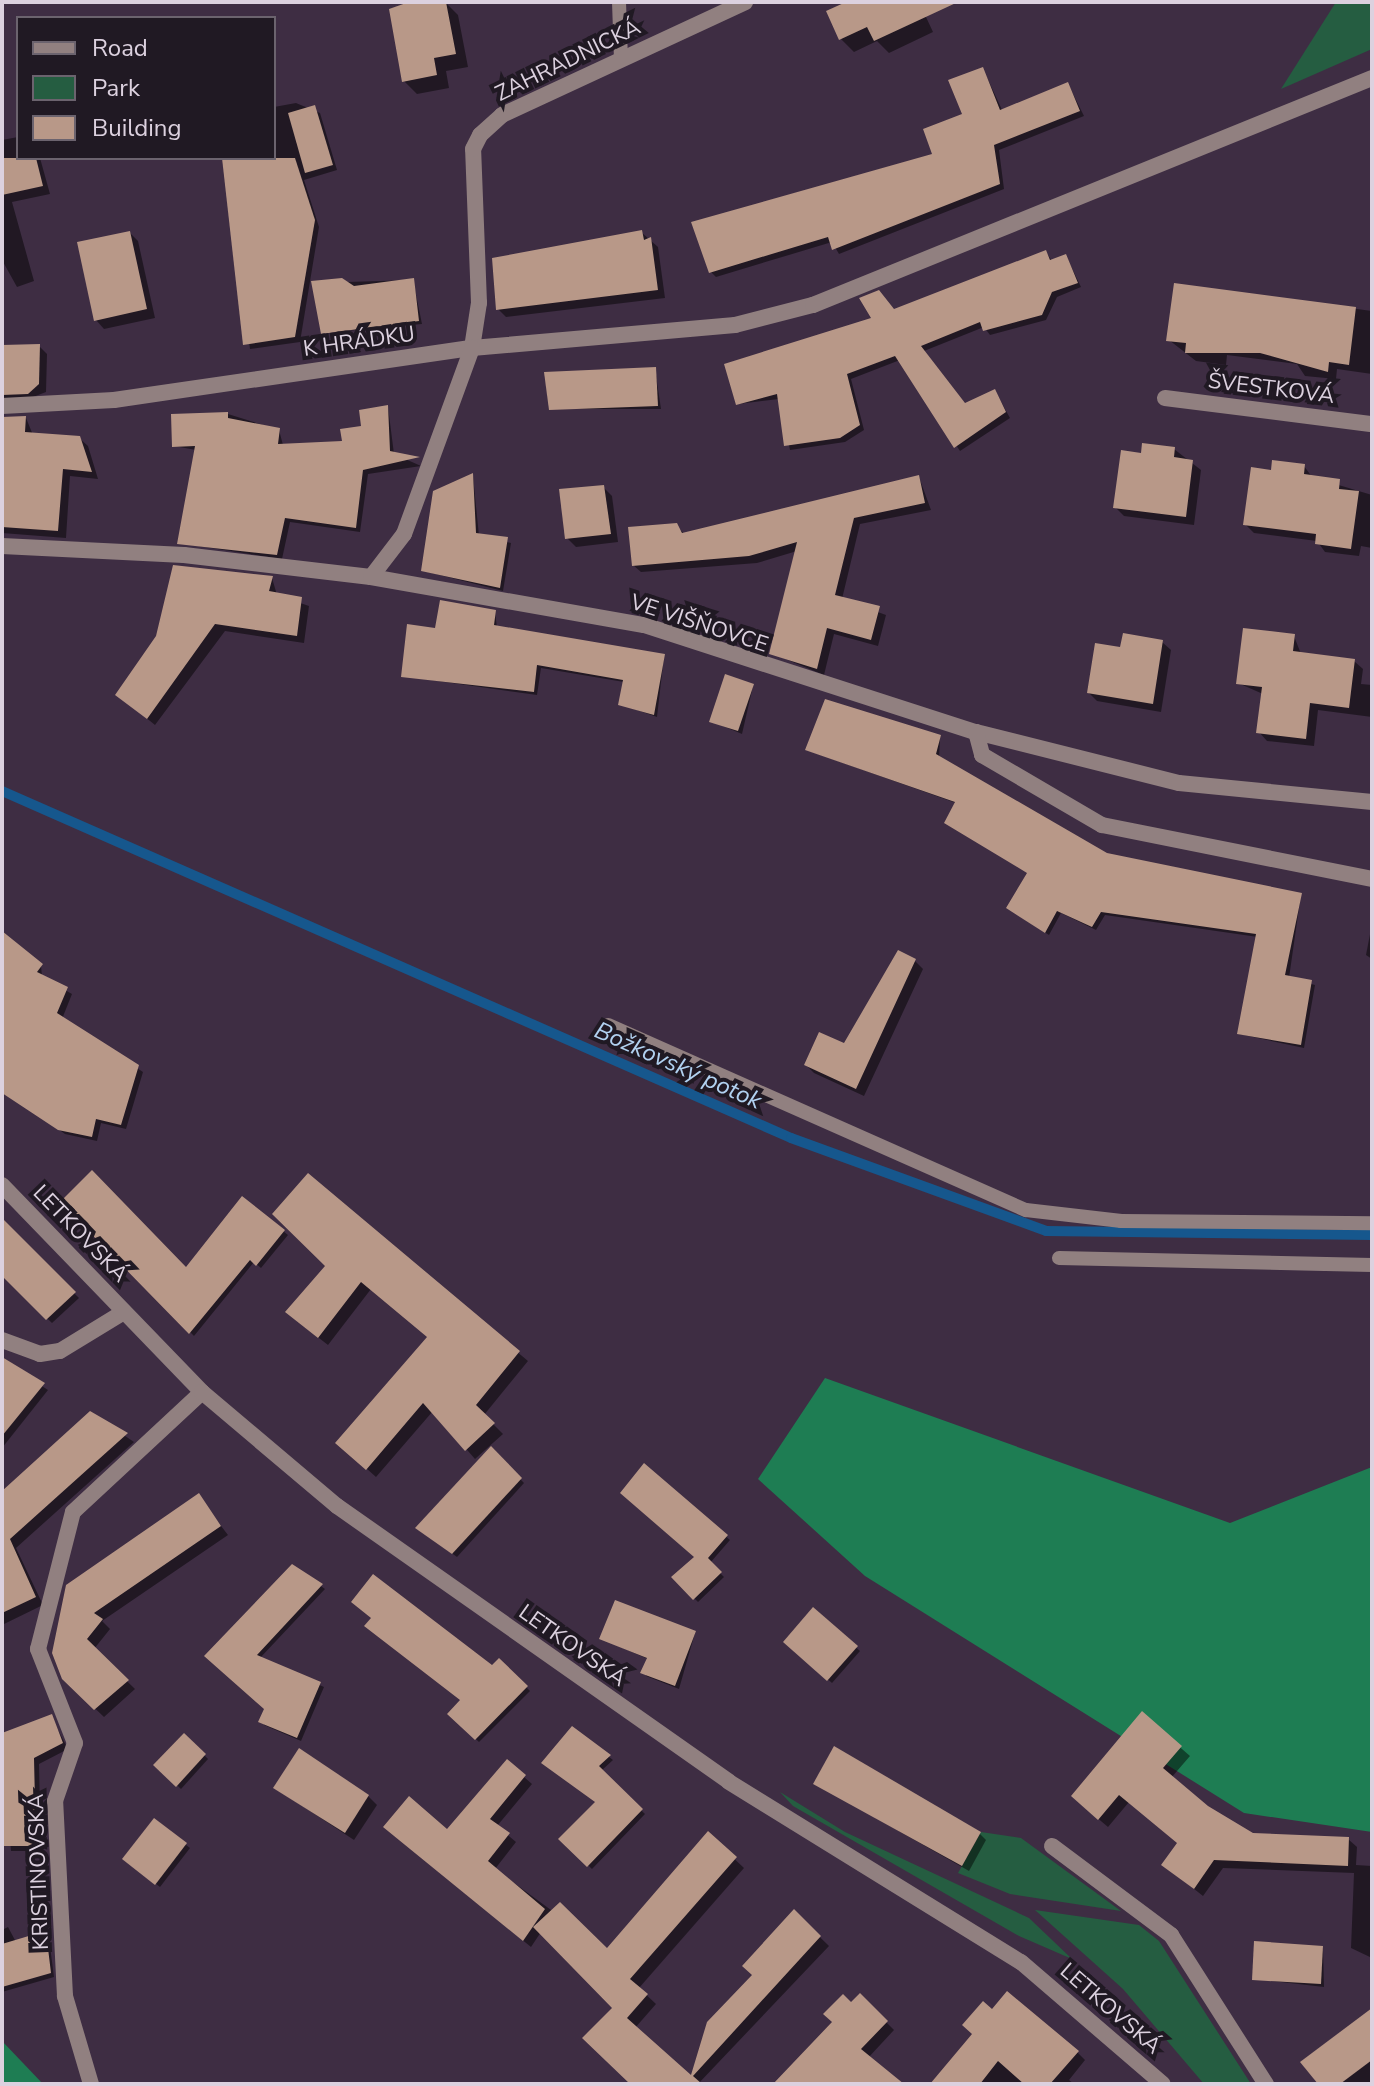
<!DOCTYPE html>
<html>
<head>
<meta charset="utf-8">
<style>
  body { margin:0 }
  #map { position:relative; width:1374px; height:2086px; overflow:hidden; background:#3e2d43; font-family:"Nunito Sans",sans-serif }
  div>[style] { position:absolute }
  .green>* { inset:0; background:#255d41 }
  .forest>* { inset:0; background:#1e7d53 }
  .shadow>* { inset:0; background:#0007 }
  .stream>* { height:10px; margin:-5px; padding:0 5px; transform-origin:5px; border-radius:5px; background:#16578d }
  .building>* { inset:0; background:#b89888 }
  .service>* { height:14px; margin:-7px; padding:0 7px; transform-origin:7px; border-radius:7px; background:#918080 }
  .minor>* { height:16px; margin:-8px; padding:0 8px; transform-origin:8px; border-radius:8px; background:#918080 }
  .tertiary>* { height:16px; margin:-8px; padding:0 8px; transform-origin:8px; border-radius:8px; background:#918080 }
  span { translate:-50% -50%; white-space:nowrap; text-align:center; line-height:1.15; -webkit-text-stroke:8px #201923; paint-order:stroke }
  .street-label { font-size:22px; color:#dcd1df }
  .water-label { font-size:24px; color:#b1d1f0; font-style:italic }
  .frame { position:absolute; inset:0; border:4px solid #dcd1df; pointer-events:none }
  .legend { position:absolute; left:16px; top:16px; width:260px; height:144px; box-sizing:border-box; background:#201923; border:2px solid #6b636e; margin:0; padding:10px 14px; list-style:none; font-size:24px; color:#dcd1df }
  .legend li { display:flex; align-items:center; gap:16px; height:40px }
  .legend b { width:40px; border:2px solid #6b636e }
</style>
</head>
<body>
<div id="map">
  <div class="green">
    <i style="clip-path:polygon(1336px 2px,1372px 2px,1372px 49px,1281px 89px)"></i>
    <i style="clip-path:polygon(780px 1792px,845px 1832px,1029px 1918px,1072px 1959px,1019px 1936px,793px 1806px)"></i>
    <i style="clip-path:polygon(981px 1832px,1021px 1838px,1121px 1911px,1010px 1894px,958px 1873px)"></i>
    <i style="clip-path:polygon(1035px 1910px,1139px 1925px,1159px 1941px,1251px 2084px,1204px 2084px,1123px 1989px)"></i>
  </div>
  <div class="forest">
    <i style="clip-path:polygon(825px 1378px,1230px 1523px,1372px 1467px,1372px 1832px,1244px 1813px,865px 1576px,758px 1479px)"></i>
    <i style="clip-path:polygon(2px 2041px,43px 2084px,2px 2084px)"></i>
  </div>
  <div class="shadow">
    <i style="clip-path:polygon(445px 2px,458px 15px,468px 67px,446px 71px,449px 88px,417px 94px,404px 81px)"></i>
    <i style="clip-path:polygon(851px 2px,919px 2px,933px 32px,889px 53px,877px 41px,854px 52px,841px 39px)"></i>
    <i style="clip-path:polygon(983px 69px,1003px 112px,1068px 84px,1084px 116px,999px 150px,1004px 189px,839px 254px,832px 242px,716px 277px,711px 272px,935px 155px,964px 115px)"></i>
    <i style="clip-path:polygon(296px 103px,320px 113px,337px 170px,304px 180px,319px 227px,300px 342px,250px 349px,223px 158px,274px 158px,274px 107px)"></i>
    <i style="clip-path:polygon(18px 137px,18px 158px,40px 158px,50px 194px,12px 202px,34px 281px,17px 287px,2px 260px,2px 140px)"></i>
    <i style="clip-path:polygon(641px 232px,658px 247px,665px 298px,506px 317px,498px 309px)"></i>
    <i style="clip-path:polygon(130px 233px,138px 241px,155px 318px,104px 329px,96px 320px)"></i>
    <i style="clip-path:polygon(1046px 252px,1052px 261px,1066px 256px,1081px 287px,1057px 297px,1046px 320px,990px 335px,984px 327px,924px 351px,965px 405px,995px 391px,1010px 418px,960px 451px,900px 360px,851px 379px,864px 430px,845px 442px,790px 450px,779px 399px,738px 404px,894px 311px)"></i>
    <i style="clip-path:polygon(413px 280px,422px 324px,323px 333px,314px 283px)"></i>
    <i style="clip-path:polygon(1176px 285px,1372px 311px,1372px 374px,1337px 369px,1336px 379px,1305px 376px,1297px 364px,1227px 355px,1226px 365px,1196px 361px,1169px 340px)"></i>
    <i style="clip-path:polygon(39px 346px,47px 354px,46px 392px,2px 409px,2px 347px)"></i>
    <i style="clip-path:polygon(655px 369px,661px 409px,551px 409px)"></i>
    <i style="clip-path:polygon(388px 407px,394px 454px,421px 466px,368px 474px,360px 532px,290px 522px,282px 559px,179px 543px,196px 450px,174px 446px,228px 414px,279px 430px,283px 445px,344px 443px)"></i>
    <i style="clip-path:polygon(2px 418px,26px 418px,33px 435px,79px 438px,88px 446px,98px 479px,70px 476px,66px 538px,2px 533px)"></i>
    <i style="clip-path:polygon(1174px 449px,1201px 470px,1194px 525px,1124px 516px,1115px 507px,1142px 455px)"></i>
    <i style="clip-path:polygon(1304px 466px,1312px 477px,1372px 495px,1372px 548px,1361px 546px,1359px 556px,1325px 552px,1317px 541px,1254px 533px,1245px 524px,1272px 472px)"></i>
    <i style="clip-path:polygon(473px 476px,479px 536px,511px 543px,503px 591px,424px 571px)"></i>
    <i style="clip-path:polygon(919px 477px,931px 510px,860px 524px,842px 599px,886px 615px,878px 646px,834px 634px,824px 675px,771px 653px,797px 551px,757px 563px,641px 572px,633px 565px,676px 525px,685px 535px)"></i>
    <i style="clip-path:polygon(603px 487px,612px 496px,618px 542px,576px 547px,567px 538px)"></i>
    <i style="clip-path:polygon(272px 578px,277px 595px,309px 606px,304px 643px,225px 631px,155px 725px,118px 695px)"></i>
    <i style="clip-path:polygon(495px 612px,497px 628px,664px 656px,657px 717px,620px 704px,624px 682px,541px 668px,537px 695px,403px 676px,437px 630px)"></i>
    <i style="clip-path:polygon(1294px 636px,1301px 654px,1354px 661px,1363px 669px,1361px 684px,1372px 685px,1372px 717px,1318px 710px,1314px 746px,1267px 741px,1259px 732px,1263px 694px,1238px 683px)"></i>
    <i style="clip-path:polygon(1162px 642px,1171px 650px,1161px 712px,1097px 701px,1089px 693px,1122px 650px)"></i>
    <i style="clip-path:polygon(753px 686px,742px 734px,711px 721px)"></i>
    <i style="clip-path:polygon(940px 737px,939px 759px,1106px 855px,1301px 894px,1289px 978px,1315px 985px,1304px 1048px,1239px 1034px,1258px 937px,1105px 915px,1096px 930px,1061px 913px,1049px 935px,1013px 912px,1029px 874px,956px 803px,807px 750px)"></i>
    <i style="clip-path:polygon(1372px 924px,1372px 959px,1366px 955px)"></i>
    <i style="clip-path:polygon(2px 945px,41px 965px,42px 977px,72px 994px,62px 1019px,143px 1072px,126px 1129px,101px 1123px,97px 1141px,65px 1134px,2px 1088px)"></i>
    <i style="clip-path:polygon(915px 961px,923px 969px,864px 1096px,814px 1073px,806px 1065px,845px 1046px)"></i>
    <i style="clip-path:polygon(308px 1176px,528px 1361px,484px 1415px,503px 1434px,475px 1459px,433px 1411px,376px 1477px,347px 1451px,429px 1338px,371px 1289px,328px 1345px,297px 1321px,327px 1266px)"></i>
    <i style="clip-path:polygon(242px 1199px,288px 1235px,261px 1268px,254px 1262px,194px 1336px,63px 1202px,186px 1270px)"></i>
    <i style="clip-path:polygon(2px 1222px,79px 1298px,52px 1323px,2px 1275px)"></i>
    <i style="clip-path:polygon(2px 1360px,48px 1390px,2px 1448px)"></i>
    <i style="clip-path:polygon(91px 1413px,134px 1442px,16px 1548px,43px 1605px,2px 1625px,2px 1499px)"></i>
    <i style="clip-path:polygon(491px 1449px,524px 1483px,457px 1557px,422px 1531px)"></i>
    <i style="clip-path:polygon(644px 1466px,730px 1540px,710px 1563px,724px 1577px,698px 1602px,673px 1577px,696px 1557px)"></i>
    <i style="clip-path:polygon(198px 1496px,228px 1535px,102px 1621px,110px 1629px,94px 1649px,135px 1689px,104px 1717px,63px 1678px,54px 1653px)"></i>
    <i style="clip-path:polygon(293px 1566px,325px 1589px,260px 1658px,324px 1687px,301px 1741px,264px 1725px,266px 1709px,207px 1656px)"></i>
    <i style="clip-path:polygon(814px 1610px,860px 1651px,832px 1683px,786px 1642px)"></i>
    <i style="clip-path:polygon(695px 1633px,679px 1689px,646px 1676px,648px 1659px,602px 1639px)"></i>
    <i style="clip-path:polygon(499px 1660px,530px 1691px,479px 1742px,449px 1714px)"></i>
    <i style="clip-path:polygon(1142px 1714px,1190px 1756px,1171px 1778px,1207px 1808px,1252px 1835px,1348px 1839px,1357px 1847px,1356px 1865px,1372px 1866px,1372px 1958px,1351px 1948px,1354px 1873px,1223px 1868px,1203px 1896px,1164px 1865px,1179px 1844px,1129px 1802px,1108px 1827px,1082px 1805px)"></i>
    <i style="clip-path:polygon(51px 1717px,68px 1749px,39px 1764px,41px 1851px,11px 1851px,2px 1735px)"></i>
    <i style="clip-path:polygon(573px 1729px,613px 1760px,601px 1771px,645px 1814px,592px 1869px,561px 1839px,597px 1803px)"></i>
    <i style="clip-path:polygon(185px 1736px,208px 1759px,181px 1789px,156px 1765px)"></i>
    <i style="clip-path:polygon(524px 1777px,532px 1784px,497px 1826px,516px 1842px,495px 1869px,607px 1951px,708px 1834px,744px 1868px,639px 1988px,656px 2004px,635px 2028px,693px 2084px,632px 2084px,614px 2008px,541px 1932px,531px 1947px,393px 1834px,447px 1831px)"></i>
    <i style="clip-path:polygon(816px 1784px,980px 1834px,986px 1840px,969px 1871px)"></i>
    <i style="clip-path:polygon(275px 1788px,368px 1796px,377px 1805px,354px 1840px)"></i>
    <i style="clip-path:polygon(154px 1820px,190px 1848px,160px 1887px,129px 1863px)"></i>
    <i style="clip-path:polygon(794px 1912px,829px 1946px,698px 2084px,692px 2078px,709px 2023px,754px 1975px)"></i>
    <i style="clip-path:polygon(8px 1927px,16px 1942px,50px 1946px,54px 1977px,2px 1992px,2px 1930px)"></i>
    <i style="clip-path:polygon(1323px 1948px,1324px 1987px,1254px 1979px)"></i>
    <i style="clip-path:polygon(860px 1996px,894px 2030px,868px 2058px,901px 2084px,776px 2084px)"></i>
    <i style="clip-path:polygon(1372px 2011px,1372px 2084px,1320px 2084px)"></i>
    <i style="clip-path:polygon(993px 2012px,1077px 2052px,1085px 2060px,1069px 2080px,1074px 2084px,933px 2084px)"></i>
  </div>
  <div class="stream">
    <i style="left:2px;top:791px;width:862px;rotate:23.74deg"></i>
    <i style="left:791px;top:1138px;width:271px;rotate:20deg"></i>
    <i style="left:1046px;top:1231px;width:326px;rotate:0.7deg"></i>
  </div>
  <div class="building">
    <i style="clip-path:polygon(409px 2px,446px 2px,456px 54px,434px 58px,437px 75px,402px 82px,389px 9px)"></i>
    <i style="clip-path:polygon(846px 2px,958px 2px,874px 41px,867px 27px,839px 40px,826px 11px)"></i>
    <i style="clip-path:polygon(983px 67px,1000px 110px,1068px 82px,1080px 111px,994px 145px,1000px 184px,832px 250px,828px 237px,709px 273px,691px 222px,932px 154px,923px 129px,962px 114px,948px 80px)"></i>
    <i style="clip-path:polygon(315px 105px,333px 165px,305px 173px,288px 113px)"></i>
    <i style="clip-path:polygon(2px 158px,36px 158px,43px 186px,2px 195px)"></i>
    <i style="clip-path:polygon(222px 158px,295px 158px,315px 220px,295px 337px,243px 345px)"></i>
    <i style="clip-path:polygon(642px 230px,644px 240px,651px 237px,658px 290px,496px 310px,492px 258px)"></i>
    <i style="clip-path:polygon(130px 231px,147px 309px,94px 321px,77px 242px)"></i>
    <i style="clip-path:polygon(1046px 250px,1050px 260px,1066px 254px,1078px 283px,1052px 292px,1042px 315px,983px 331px,980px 322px,921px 346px,965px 403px,995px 389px,1006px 412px,954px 448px,895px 356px,847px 374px,860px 425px,840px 438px,784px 446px,777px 394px,736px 405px,724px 364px,871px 318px,859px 298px,879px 290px,894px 309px)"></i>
    <i style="clip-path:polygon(342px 278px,354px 286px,414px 278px,419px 321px,321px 334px,311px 281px)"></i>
    <i style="clip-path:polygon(1174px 283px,1356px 307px,1349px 365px,1329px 362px,1328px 372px,1260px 353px,1185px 353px,1186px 343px,1166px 341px)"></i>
    <i style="clip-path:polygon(40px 344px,39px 384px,28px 394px,2px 395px,2px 345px)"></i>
    <i style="clip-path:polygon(656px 367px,658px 406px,549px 410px,544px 372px)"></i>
    <i style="clip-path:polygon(388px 405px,390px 451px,420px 457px,363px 470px,356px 528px,285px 518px,277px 555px,177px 544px,195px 446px,172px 447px,171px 414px,228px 412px,228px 418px,280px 428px,278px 444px,342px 441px,340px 429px,361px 426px,359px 410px)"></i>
    <i style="clip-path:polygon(26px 416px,25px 432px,80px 436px,92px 472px,63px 469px,58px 531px,2px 527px,2px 417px)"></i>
    <i style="clip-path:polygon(1142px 443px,1175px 447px,1174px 457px,1193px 460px,1186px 517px,1113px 508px,1121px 450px,1141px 453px)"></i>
    <i style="clip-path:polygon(1272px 460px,1305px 464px,1304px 474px,1340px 479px,1339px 489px,1359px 491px,1351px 549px,1315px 544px,1316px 534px,1243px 525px,1251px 467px,1271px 470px)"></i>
    <i style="clip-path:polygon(473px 473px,476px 533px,508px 537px,500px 588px,421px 571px,433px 491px)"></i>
    <i style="clip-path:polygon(919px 475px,925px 503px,854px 518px,835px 595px,880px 606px,871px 640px,827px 628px,817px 669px,769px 654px,797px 542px,749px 556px,632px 566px,628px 527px,677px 523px,682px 533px)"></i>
    <i style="clip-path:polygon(604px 485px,611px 534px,565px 539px,559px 489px)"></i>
    <i style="clip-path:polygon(173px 565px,273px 576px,269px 591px,302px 597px,297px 636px,215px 624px,147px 719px,115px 695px,156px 636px)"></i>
    <i style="clip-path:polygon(440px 600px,496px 610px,494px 625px,665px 654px,654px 715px,618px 705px,623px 680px,537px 665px,534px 692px,401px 677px,407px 624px,435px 628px)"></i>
    <i style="clip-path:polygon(1243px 628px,1295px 634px,1293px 651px,1355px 659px,1349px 708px,1310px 703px,1306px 739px,1256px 733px,1262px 687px,1236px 684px)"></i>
    <i style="clip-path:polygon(1123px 633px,1163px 640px,1153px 704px,1087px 693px,1095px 643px,1120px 647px)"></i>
    <i style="clip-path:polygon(725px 674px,754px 684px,738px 731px,709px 722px)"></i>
    <i style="clip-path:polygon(825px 699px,941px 735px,936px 754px,1107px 853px,1302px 893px,1285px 975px,1312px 980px,1301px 1045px,1237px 1034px,1256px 934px,1101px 912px,1092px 927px,1057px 911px,1045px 933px,1006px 908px,1027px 873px,944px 823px,955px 802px,805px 750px)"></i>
    <i style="clip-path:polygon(2px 931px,43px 964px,37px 972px,68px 987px,57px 1013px,139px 1065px,121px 1125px,96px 1119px,92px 1137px,58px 1130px,2px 1093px)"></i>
    <i style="clip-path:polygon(898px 950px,916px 959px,856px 1089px,804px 1065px,819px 1032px,844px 1043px)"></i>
    <i style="clip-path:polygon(92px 1170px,186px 1267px,242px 1196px,285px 1230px,256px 1266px,250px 1260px,189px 1334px,60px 1202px)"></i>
    <i style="clip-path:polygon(308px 1173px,520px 1351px,476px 1405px,495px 1423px,465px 1451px,423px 1403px,366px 1470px,335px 1443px,427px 1337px,361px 1282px,318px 1338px,285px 1312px,325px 1266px,272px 1214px)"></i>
    <i style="clip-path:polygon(2px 1218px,76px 1292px,46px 1320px,2px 1276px)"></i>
    <i style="clip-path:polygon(2px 1357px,45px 1383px,2px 1436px)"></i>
    <i style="clip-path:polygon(90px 1411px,128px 1433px,10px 1539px,36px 1597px,2px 1613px,2px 1491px)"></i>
    <i style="clip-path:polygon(491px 1446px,522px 1478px,452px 1554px,415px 1528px)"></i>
    <i style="clip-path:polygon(644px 1463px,728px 1535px,708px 1558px,722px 1572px,693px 1600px,671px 1577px,694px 1557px,620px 1493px)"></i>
    <i style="clip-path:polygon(199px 1493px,221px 1526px,94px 1613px,103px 1619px,87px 1639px,129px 1680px,94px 1710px,62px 1679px,52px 1653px,66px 1585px)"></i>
    <i style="clip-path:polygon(292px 1564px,323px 1584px,257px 1655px,321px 1682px,297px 1738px,258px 1722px,264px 1709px,204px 1656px)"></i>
    <i style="clip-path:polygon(373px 1574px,492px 1665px,499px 1658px,528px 1686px,475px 1740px,447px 1714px,460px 1700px,364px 1626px,371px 1618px,351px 1602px)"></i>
    <i style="clip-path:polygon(615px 1600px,696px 1631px,675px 1686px,640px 1673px,647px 1658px,599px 1639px)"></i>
    <i style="clip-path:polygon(813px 1607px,858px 1646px,827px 1681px,783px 1642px)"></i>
    <i style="clip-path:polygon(1142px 1711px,1182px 1746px,1163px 1768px,1208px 1806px,1253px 1833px,1349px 1837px,1348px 1866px,1214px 1860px,1194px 1889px,1161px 1865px,1177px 1843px,1119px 1795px,1098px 1820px,1071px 1796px)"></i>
    <i style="clip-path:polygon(52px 1714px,63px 1743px,34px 1758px,36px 1846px,3px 1846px,2px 1733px)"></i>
    <i style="clip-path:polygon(572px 1726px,611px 1755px,599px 1766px,643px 1809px,587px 1867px,558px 1839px,595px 1802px,541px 1763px)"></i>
    <i style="clip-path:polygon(184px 1733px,206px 1754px,176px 1787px,153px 1765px)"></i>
    <i style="clip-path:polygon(834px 1746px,981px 1832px,962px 1866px,813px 1784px)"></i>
    <i style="clip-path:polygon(299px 1748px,369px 1795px,345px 1833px,273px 1788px)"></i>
    <i style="clip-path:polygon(507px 1759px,526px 1775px,490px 1819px,510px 1833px,488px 1861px,545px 1909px,523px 1941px,383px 1827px,409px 1796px,447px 1829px)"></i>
    <i style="clip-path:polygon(154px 1818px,187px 1843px,155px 1885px,122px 1859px)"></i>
    <i style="clip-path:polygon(708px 1831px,737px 1857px,630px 1979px,648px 1994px,627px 2018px,691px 2075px,707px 2022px,752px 1975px,742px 1966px,794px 1909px,821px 1936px,693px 2076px,702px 2084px,630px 2084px,582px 2038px,612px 2008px,533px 1927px,560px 1902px,607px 1948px)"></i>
    <i style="clip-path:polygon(32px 1935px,35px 1943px,47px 1940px,51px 1973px,2px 1987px,2px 1944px)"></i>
    <i style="clip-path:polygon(1254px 1941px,1323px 1946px,1321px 1984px,1252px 1980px)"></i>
    <i style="clip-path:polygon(1007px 1991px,1079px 2051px,1050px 2084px,1024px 2084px,998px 2061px,980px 2084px,930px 2084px,972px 2034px,962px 2025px,983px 2001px,992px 2009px)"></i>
    <i style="clip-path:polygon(860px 1993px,888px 2021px,861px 2049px,904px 2084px,773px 2084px,832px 2022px,823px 2014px,843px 1994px,851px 2002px)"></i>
    <i style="clip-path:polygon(1372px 2008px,1372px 2060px,1340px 2084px,1318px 2084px,1300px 2062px)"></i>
  </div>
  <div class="service">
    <i style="left:619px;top:2px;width:58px;rotate:88deg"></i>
    <i style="left:608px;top:1025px;width:457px;rotate:23.9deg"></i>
    <i style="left:1026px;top:1210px;width:96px;rotate:6.6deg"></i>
    <i style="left:1121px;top:1221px;width:251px;rotate:0.5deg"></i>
    <i style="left:1059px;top:1258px;width:313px;rotate:1.3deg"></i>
  </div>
  <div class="minor">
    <i style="left:472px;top:348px;width:46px;rotate:-81.2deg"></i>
    <i style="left:479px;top:303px;width:154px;rotate:-92.2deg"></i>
    <i style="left:473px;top:149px;width:16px;rotate:-63deg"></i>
    <i style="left:480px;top:135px;width:30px;rotate:-42deg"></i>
    <i style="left:502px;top:115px;width:268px;rotate:-24.9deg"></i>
    <i style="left:1165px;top:398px;width:209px;rotate:7.2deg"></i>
    <i style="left:371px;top:577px;width:277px;rotate:10deg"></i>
    <i style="left:644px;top:625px;width:349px;rotate:17.9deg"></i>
    <i style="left:976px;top:732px;width:209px;rotate:14.1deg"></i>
    <i style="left:1179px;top:783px;width:194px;rotate:5.6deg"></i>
    <i style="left:976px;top:732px;width:24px;rotate:75deg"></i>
    <i style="left:982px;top:755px;width:139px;rotate:30.3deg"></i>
    <i style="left:1102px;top:825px;width:275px;rotate:11.3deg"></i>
    <i style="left:2px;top:1340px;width:40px;rotate:20.2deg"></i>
    <i style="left:40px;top:1354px;width:20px;rotate:-9deg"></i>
    <i style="left:60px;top:1351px;width:75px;rotate:-31.4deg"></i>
    <i style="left:1052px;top:1846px;width:149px;rotate:36.8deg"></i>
    <i style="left:1171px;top:1935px;width:177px;rotate:57.5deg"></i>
    <i style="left:91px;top:2084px;width:92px;rotate:-106.5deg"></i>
    <i style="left:65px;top:1996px;width:195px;rotate:-92.9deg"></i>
    <i style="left:55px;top:1801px;width:61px;rotate:-71deg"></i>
    <i style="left:75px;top:1743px;width:101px;rotate:-111.5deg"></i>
    <i style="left:38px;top:1649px;width:141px;rotate:-75.7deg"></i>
    <i style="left:73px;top:1512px;width:176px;rotate:-42.9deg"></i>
  </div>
  <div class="tertiary">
    <i style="left:2px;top:406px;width:112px;rotate:-3.1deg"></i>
    <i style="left:114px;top:400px;width:362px;rotate:-8.3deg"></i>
    <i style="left:472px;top:348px;width:264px;rotate:-5deg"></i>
    <i style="left:735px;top:325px;width:81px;rotate:-14.4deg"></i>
    <i style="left:813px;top:305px;width:603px;rotate:-22.1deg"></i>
    <i style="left:2px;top:546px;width:182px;rotate:2.8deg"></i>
    <i style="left:184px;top:555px;width:188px;rotate:6.7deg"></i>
    <i style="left:371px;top:577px;width:54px;rotate:-52.5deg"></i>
    <i style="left:404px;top:534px;width:198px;rotate:-69.9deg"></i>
    <i style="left:2px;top:1185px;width:288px;rotate:46deg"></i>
    <i style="left:202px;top:1392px;width:177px;rotate:40.2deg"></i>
    <i style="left:337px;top:1506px;width:479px;rotate:35.1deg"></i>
    <i style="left:729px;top:1782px;width:343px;rotate:31.7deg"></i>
    <i style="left:1021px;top:1962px;width:187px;rotate:40.7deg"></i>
  </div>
  <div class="street-label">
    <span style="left:568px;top:61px;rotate:-26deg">ZAHRADNICKÁ</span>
    <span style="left:359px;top:342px;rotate:-8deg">K HRÁDKU</span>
    <span style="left:1271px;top:389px;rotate:7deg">ŠVESTKOVÁ</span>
    <span style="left:699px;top:624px;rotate:18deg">VE VIŠŇOVCE</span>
    <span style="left:80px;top:1234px;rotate:46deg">LETKOVSKÁ</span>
    <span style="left:572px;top:1646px;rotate:35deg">LETKOVSKÁ</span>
    <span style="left:39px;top:1872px;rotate:-92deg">KRISTINOVSKÁ</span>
    <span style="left:1110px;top:2009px;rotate:41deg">LETKOVSKÁ</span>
  </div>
  <div class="water-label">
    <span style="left:678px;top:1066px;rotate:24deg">Božkovský potok</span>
  </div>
  <div class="frame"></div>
  <ul class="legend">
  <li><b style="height:10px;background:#918080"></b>Road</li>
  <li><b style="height:22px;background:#255d41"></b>Park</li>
  <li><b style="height:22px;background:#b89888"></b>Building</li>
  </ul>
</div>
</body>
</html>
